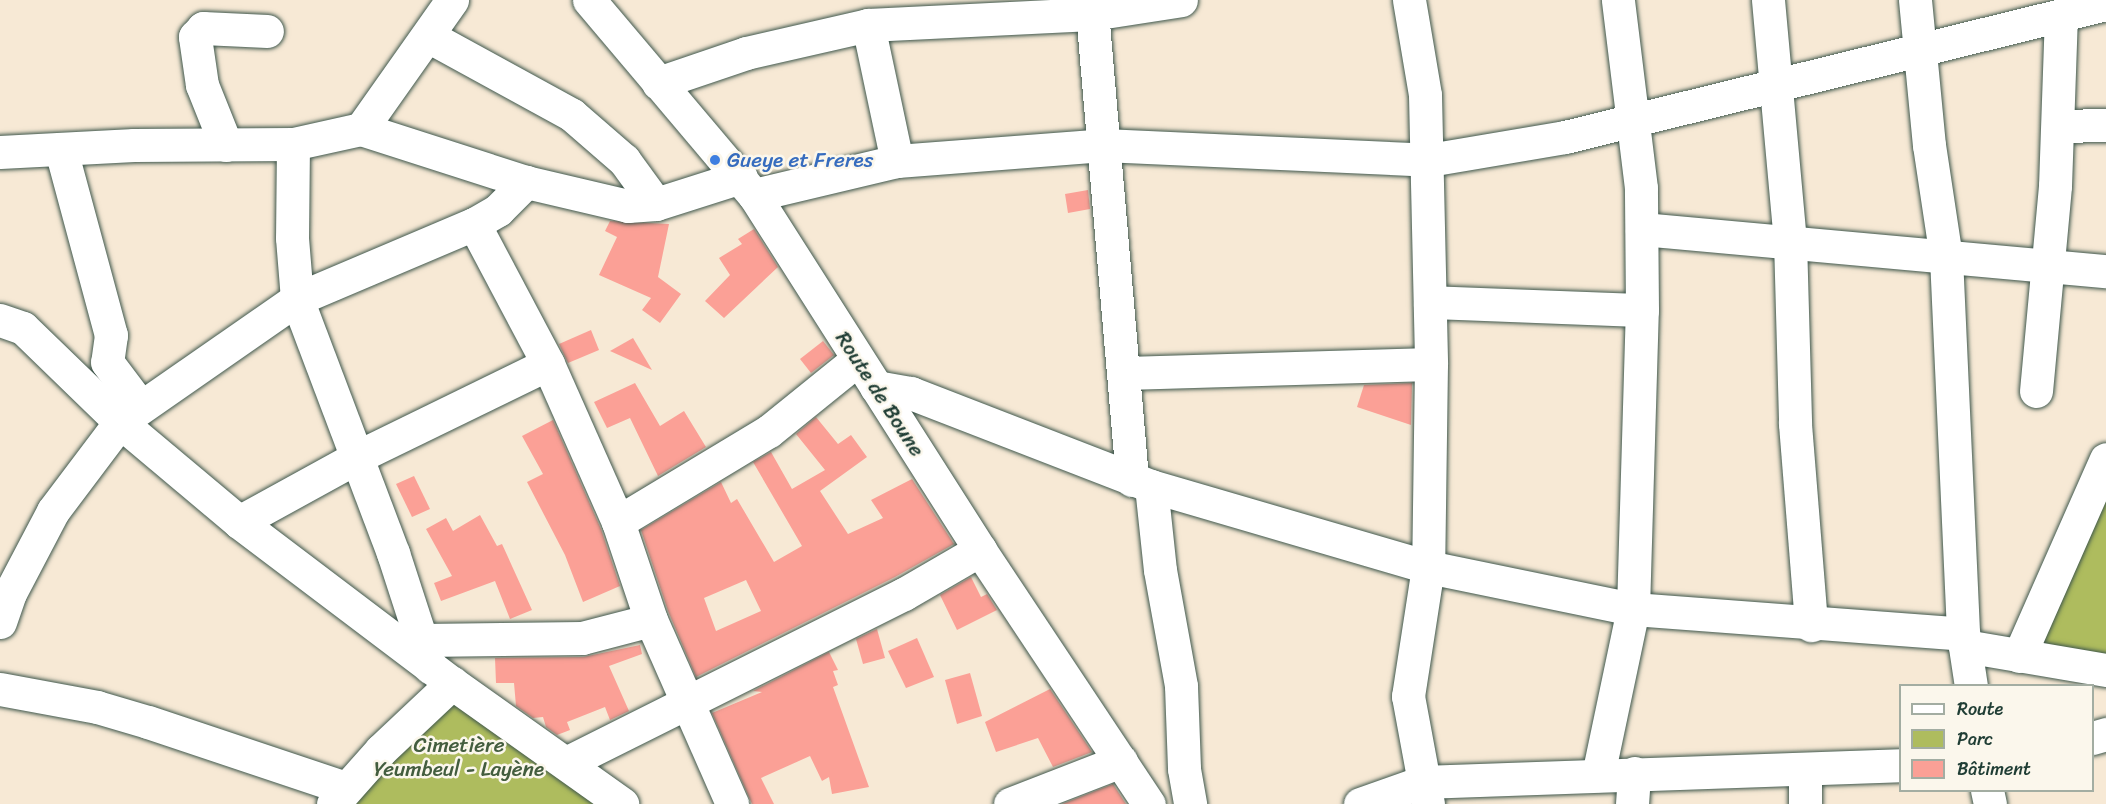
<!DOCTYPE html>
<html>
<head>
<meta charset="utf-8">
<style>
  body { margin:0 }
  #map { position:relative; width:2106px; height:804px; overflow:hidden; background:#f7e9d5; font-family:Sriracha,sans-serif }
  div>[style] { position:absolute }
  .green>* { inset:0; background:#aebc5e }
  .building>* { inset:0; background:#fba096 }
  .roads { filter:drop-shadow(0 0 2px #3f574c) drop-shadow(0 0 2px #3f574c) }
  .minor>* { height:33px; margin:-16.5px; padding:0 16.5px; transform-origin:16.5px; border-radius:16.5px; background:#fff }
  .dots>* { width:16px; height:16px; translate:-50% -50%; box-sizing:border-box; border:3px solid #fbf7ec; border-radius:50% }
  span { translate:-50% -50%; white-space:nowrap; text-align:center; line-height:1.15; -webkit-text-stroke:5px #fbf7ec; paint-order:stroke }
  .shop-label { font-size:21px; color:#366cbe }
  .left { translate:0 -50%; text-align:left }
  .street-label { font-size:21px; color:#1f3d34 }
  .park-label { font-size:21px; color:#435d3e }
  .legend { position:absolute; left:1899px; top:684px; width:195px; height:108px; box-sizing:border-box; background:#fbf7ec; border:2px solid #a3ada2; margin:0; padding:8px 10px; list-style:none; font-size:18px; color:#1f3d34 }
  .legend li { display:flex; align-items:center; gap:12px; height:30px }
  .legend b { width:30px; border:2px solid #a3ada2 }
</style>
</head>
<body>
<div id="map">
  <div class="green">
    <i style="clip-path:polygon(2106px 490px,2106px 667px,2031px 660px)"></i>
    <i style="clip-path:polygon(460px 697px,598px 804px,332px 804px)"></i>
  </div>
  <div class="building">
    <i style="clip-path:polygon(1088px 190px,1090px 209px,1068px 213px,1065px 194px)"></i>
    <i style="clip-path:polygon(610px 221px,669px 224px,658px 277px,681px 294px,660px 323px,642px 310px,651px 298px,599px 275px,617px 237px,605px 231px)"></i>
    <i style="clip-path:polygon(754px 229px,778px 267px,724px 318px,705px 301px,730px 275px,719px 258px,742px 244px,738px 239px)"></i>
    <i style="clip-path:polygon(591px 330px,599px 350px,568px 363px,559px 344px)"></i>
    <i style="clip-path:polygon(633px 338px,652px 370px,610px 351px)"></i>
    <i style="clip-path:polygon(823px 341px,834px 355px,811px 373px,800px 359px)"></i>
    <i style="clip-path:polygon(635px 383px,660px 426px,684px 411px,706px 447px,658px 476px,630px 418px,607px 428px,594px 402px)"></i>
    <i style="clip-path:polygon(1412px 383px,1411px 425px,1357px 407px,1364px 385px)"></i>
    <i style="clip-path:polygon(evenodd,816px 417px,838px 444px,851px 435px,867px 457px,820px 491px,848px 534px,883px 518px,871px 500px,912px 479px,954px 544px,895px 577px,696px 677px,668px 611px,641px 530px,721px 482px,731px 503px,737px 499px,774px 562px,802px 546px,753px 462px,771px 452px,792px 489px,825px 470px,796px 434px,816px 417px,746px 580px,761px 611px,716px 631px,704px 598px,746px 580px)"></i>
    <i style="clip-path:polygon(553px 420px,601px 529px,620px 586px,583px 602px,565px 555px,527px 482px,543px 474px,522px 436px)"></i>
    <i style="clip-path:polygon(414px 476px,430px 509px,412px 517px,396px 484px)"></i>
    <i style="clip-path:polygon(480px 515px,497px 546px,502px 544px,532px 610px,510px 619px,495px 581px,441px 601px,434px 583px,452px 576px,426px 529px,446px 518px,453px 531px)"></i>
    <i style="clip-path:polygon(971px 577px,981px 597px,987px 594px,997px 610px,957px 630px,940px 595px)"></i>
    <i style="clip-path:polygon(877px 629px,885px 658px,863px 664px,856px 639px)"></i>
    <i style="clip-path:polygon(917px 638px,934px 677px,906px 688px,888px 651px)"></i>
    <i style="clip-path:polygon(640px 645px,642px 654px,609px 666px,629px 711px,610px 720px,605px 707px,567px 722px,570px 730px,557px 735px,546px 727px,543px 717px,533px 718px,516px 706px,514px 683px,496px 683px,495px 658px,583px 657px)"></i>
    <i style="clip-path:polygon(829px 652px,838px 670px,833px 671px,838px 685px,833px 687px,869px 787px,832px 794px,829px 777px,822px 781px,810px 756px,761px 778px,774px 804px,752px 804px,712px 713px,762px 692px,753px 691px)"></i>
    <i style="clip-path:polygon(970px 673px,982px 716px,957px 724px,945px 680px)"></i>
    <i style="clip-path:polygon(1050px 689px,1092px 752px,1053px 767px,1038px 738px,996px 752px,985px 722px)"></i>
    <i style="clip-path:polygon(1113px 784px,1126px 804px,1062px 804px)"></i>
  </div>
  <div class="roads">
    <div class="minor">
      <i style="left:589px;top:0;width:255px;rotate:49.8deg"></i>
      <i style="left:754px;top:195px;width:421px;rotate:57.5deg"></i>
      <i style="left:980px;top:550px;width:305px;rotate:56.4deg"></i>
      <i style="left:1091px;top:0;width:482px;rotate:85.1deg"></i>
      <i style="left:1409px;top:0;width:96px;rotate:80.4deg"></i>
      <i style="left:1425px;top:95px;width:269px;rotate:88.7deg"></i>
      <i style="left:1431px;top:364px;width:203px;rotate:90.8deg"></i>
      <i style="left:1428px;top:567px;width:131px;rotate:98.8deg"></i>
      <i style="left:1408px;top:696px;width:110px;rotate:79.5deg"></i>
      <i style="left:1768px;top:0;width:241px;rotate:84.8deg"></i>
      <i style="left:1790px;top:240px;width:184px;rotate:88.4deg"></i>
      <i style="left:1795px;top:424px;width:202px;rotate:85.4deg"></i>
      <i style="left:1915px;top:0;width:146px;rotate:84.5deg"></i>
      <i style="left:1929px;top:145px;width:113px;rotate:81.4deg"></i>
      <i style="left:1946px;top:257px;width:377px;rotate:87.4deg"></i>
      <i style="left:1963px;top:634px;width:53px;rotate:81.3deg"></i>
      <i style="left:868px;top:25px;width:139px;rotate:78deg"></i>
      <i style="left:428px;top:36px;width:164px;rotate:28.7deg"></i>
      <i style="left:572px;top:115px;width:69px;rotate:40.9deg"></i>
      <i style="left:624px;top:160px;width:54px;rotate:54deg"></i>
      <i style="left:658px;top:83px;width:93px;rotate:-18.8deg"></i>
      <i style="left:746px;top:53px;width:125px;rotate:-12.9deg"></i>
      <i style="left:868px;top:25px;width:224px;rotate:-2.8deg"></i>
      <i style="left:1092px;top:14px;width:90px;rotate:-8.9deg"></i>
      <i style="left:2059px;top:126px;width:47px;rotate:-1.2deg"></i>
      <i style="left:361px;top:129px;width:158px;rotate:-54.8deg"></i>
      <i style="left:293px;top:144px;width:94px;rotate:90.6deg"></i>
      <i style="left:292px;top:238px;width:61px;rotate:85.3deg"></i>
      <i style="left:297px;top:299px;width:272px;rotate:69.3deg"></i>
      <i style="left:393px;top:553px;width:120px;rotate:72deg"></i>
      <i style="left:226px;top:145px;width:65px;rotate:-111.8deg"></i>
      <i style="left:202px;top:85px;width:49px;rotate:-98.3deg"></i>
      <i style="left:195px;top:37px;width:12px;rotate:-48deg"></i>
      <i style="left:203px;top:28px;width:64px;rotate:2.7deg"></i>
      <i style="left:61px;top:150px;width:192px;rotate:74.9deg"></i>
      <i style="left:111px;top:335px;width:27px;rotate:98deg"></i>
      <i style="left:107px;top:362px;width:56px;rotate:52.9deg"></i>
      <i style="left:0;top:152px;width:134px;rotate:-3deg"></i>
      <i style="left:134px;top:145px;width:159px;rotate:-0.4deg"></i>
      <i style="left:293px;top:144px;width:70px;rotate:-12.4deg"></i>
      <i style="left:361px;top:129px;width:173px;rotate:17.8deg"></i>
      <i style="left:526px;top:182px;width:105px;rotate:13.2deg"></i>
      <i style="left:628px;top:206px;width:28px;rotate:-4deg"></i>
      <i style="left:656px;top:204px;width:89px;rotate:-17.6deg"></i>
      <i style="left:754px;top:195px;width:147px;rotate:-13.4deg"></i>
      <i style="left:897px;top:161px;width:207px;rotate:-4.4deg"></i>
      <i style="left:1103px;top:145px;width:326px;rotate:2.6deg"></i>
      <i style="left:1429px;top:160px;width:138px;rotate:-9.6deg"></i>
      <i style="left:1565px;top:137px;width:557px;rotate:-13.81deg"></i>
      <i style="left:474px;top:224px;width:158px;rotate:62.1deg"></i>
      <i style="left:548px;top:364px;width:173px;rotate:66.1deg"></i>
      <i style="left:618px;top:522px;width:103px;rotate:71.4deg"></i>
      <i style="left:651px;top:620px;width:201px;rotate:66.2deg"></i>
      <i style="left:1642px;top:229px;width:466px;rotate:5.2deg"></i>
      <i style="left:1430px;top:302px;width:212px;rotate:2.2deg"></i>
      <i style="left:0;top:320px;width:24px;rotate:19deg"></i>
      <i style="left:23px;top:328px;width:135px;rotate:44.1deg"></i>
      <i style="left:120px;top:422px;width:155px;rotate:40deg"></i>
      <i style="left:239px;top:522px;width:267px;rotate:37.1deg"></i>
      <i style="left:452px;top:683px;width:209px;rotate:35.4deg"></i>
      <i style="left:1125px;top:373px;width:306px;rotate:-1.7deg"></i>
      <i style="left:876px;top:387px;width:36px;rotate:10deg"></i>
      <i style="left:911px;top:393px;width:257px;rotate:21.2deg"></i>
      <i style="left:1151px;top:486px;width:289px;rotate:16.3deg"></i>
      <i style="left:1428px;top:567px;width:209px;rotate:11.6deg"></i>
      <i style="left:1633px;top:609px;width:331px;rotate:4.3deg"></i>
      <i style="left:2036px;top:391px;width:206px;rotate:-84.7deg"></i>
      <i style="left:2055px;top:186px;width:170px;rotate:-88deg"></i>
      <i style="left:1151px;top:486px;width:84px;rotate:83.9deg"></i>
      <i style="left:1160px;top:570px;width:118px;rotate:79.7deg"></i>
      <i style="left:1181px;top:686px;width:83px;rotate:87.9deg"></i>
      <i style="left:1184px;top:769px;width:36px;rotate:80deg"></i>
      <i style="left:239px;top:522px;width:135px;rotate:-28.8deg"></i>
      <i style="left:357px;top:457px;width:212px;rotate:-26deg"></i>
      <i style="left:618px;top:522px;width:176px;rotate:-31.1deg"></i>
      <i style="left:769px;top:431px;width:113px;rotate:-38.9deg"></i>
      <i style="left:0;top:622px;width:31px;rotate:-71deg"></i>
      <i style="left:10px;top:593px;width:93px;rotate:-62.3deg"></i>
      <i style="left:53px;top:511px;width:111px;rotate:-53deg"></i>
      <i style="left:120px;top:422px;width:216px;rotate:-34.8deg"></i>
      <i style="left:297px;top:299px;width:192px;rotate:-23deg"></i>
      <i style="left:474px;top:224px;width:28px;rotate:-30deg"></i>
      <i style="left:498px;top:210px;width:40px;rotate:-45deg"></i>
      <i style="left:422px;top:640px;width:160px;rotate:-0.7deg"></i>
      <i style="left:582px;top:638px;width:71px;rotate:-14.6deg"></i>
      <i style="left:1965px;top:646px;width:143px;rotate:9.7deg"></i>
      <i style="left:2019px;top:656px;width:215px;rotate:-66.2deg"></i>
      <i style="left:0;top:689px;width:99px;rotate:10.5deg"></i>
      <i style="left:97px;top:707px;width:53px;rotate:16.4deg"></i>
      <i style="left:148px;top:722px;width:208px;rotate:18.5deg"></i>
      <i style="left:2092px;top:738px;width:15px;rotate:-16deg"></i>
      <i style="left:568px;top:762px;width:376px;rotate:-26.6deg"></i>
      <i style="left:904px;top:594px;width:88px;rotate:-30.1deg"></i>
      <i style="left:1598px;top:775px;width:170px;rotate:-78.1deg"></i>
      <i style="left:1633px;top:609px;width:299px;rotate:-88.3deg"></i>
      <i style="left:1642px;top:310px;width:122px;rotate:-90.5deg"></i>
      <i style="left:1641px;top:188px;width:189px;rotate:-97deg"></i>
      <i style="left:1987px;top:790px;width:14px;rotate:78deg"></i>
      <i style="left:333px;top:804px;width:72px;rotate:-48.4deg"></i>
      <i style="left:381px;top:750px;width:98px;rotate:-43.3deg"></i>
      <i style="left:1010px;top:804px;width:119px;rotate:-21.2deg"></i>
      <i style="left:1360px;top:804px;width:66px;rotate:-19.5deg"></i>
      <i style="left:1422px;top:782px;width:478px;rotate:-2deg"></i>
      <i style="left:1632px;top:804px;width:31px;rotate:-86deg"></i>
      <i style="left:1805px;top:804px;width:35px;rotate:-90deg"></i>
    </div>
  </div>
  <div class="dots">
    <i style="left:715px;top:160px;background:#3f7fe0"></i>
  </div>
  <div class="shop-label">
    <span class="left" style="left:727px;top:160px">Gueye et Freres</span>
  </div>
  <div class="street-label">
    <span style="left:880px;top:394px;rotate:57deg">Route de Boune</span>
  </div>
  <div class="park-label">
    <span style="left:459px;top:757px">Cimetière<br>Yeumbeul - Layène</span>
  </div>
  <ul class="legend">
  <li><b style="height:8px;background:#fff"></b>Route</li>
  <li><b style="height:16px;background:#aebc5e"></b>Parc</li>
  <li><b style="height:16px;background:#fba096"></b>Bâtiment</li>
  </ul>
</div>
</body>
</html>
